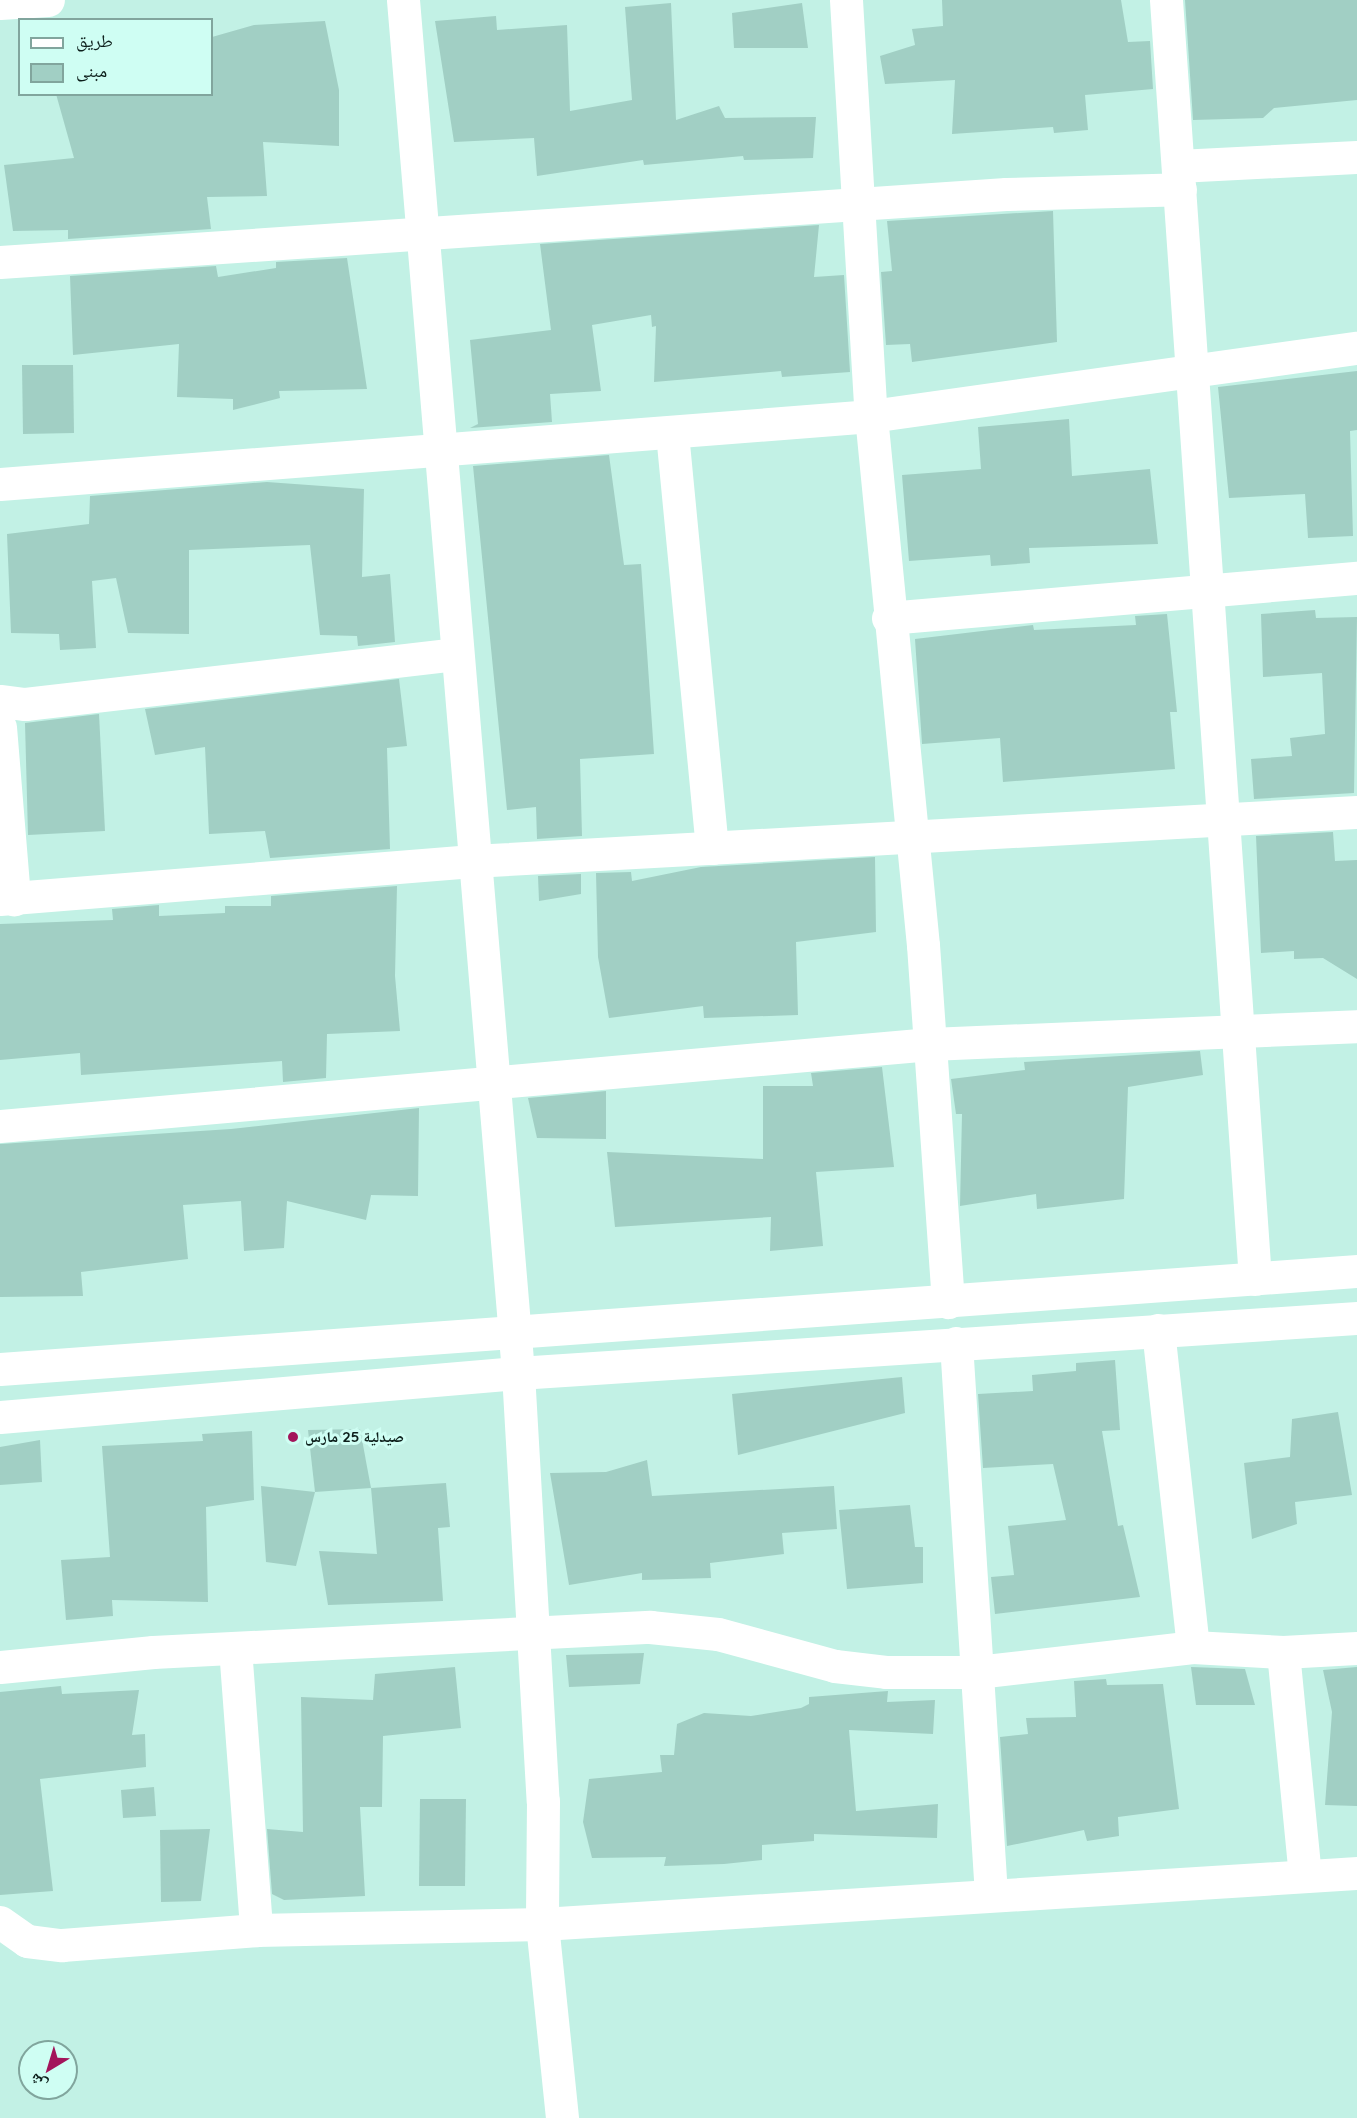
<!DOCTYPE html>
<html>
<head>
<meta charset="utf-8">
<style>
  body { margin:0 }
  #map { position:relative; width:1357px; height:2118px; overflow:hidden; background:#c2f1e5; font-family:Quicksand,"Noto Naskh Arabic",sans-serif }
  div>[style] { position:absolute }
  .building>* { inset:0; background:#a1cfc4 }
  .street>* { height:33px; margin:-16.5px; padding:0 16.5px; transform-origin:16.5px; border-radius:16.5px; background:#fff }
  .secondary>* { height:33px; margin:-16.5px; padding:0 16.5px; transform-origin:16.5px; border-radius:16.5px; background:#fff }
  .dots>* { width:16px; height:16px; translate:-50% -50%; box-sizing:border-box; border:3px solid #cffef3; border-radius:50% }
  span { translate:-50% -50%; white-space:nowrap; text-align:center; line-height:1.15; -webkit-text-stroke:6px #cffef3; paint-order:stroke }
  .poi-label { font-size:15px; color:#0d1f1b; font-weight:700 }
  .left { translate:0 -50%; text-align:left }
  .legend { position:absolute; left:18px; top:18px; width:195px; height:78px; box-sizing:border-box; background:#cffef3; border:2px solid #81a59d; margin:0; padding:8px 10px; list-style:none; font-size:18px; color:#0d1f1b }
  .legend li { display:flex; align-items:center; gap:12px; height:30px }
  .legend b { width:30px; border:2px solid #81a59d }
  .north { position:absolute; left:18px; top:2040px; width:60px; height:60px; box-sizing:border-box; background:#cffef3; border:2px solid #81a59d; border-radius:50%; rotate:218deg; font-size:16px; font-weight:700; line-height:24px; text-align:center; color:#0d1f1b }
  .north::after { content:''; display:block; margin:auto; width:21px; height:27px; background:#a3155b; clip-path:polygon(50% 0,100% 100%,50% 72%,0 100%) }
</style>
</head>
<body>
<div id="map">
  <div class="building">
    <i style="clip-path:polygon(942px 0,1121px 0,1128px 42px,1150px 41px,1153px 89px,1085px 95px,1088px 130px,1054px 133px,1053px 127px,952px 134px,955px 80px,885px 84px,880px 56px,915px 45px,912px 29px,943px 26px)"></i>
    <i style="clip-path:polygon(1185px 0,1357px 0,1357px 100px,1274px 108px,1263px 118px,1193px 120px)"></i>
    <i style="clip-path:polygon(671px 3px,676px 120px,719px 106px,725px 118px,816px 117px,813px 158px,744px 160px,743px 156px,644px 165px,643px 160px,537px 176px,534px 138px,454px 142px,435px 21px,496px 16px,497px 30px,567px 25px,570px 111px,632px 100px,625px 7px)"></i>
    <i style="clip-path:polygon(802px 3px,808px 48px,734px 48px,732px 13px)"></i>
    <i style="clip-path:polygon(325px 21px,339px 90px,339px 146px,263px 142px,267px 196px,207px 197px,211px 229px,68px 239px,68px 230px,13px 231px,4px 165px,74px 158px,56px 94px,212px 94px,212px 37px,254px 25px)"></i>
    <i style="clip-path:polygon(1053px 211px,1057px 342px,912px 362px,910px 344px,886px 345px,881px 272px,892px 271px,887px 221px)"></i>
    <i style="clip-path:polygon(819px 225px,814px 277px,844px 275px,850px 372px,782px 377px,781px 371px,654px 382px,656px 326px,652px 327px,651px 315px,592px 325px,601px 391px,550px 394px,552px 422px,470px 428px,478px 424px,470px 340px,551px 330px,540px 244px)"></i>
    <i style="clip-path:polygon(347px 258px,367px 389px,279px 391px,280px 398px,233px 410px,233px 399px,177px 397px,179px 344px,73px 355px,70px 276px,216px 266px,218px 277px,276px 268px,276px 262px)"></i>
    <i style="clip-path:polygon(22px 365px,73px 365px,74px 433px,23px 434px)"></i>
    <i style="clip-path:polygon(1357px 371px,1357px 430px,1350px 431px,1353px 536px,1308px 538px,1305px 494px,1229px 498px,1218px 387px)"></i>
    <i style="clip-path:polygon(1069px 419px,1072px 476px,1150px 469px,1158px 544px,1029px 548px,1030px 563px,991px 566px,990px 555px,909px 561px,902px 475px,981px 469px,978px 427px)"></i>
    <i style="clip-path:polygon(609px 455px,624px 565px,641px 564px,654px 754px,580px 759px,582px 836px,537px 839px,536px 807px,507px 810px,473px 466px)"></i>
    <i style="clip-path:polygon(267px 482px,364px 489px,362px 577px,390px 574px,395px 642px,358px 646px,357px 636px,320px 635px,310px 545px,189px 550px,189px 634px,128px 633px,116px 578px,92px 581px,96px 648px,60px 650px,59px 634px,11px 633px,7px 534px,89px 524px,90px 496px)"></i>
    <i style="clip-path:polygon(1315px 610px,1316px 618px,1357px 617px,1354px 793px,1254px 799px,1251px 759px,1292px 756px,1290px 738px,1325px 734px,1322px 673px,1263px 677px,1261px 614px)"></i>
    <i style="clip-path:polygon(1167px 614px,1177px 712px,1170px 712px,1175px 769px,1003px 782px,1000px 738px,922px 744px,915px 639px,1033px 625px,1034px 630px,1136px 625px,1135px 616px)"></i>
    <i style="clip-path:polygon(399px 679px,407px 746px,387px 748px,390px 849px,270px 858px,265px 831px,209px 834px,205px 747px,155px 755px,145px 709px)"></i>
    <i style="clip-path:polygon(99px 714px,105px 831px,28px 835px,25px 723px)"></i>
    <i style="clip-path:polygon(1333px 832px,1335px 861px,1357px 860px,1357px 979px,1323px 958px,1294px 959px,1294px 951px,1261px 953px,1256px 836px)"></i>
    <i style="clip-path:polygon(875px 857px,876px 932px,796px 942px,798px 1015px,704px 1018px,703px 1006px,609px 1018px,598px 957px,596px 873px,631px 872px,632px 881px,701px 867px)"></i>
    <i style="clip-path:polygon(581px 874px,581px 894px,539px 901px,538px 876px)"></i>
    <i style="clip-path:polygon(397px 886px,395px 976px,400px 1031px,327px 1034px,326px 1078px,283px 1082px,282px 1061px,81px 1075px,80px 1053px,0 1060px,0 924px,113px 920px,112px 909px,159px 905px,159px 916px,225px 913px,225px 906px,271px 906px,271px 896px)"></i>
    <i style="clip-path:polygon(1200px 1051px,1203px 1075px,1128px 1087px,1124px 1199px,1037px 1209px,1036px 1194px,960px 1206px,962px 1114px,956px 1114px,951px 1079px,1025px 1070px,1024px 1062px)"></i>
    <i style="clip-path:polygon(882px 1067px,894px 1167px,816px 1172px,823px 1246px,770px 1251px,771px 1217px,615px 1227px,607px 1152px,763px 1159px,763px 1086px,813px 1086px,811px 1073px)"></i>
    <i style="clip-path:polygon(606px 1091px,606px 1139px,537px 1138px,528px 1098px)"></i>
    <i style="clip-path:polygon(419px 1108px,418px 1196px,371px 1195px,366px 1220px,287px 1201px,284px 1248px,244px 1251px,241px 1201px,183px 1205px,188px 1259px,81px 1272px,83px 1296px,0 1297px,0 1144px,231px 1129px)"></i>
    <i style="clip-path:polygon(1115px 1360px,1120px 1430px,1102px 1431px,1118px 1526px,1123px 1525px,1140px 1597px,995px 1614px,991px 1577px,1014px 1575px,1008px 1526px,1066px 1520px,1053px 1464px,983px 1468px,978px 1394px,1033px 1391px,1032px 1375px,1076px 1371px,1076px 1363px)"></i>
    <i style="clip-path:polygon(902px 1377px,905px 1413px,738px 1455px,732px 1394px)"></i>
    <i style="clip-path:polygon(1338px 1412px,1352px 1495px,1295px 1502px,1297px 1524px,1252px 1539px,1244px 1463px,1290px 1457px,1292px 1419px)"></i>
    <i style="clip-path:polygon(360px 1429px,371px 1488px,315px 1492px,308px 1430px)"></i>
    <i style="clip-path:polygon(252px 1431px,254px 1500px,206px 1507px,208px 1602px,112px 1600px,113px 1616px,66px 1620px,61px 1560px,110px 1557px,102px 1446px,203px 1441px,202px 1434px)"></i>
    <i style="clip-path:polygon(40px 1440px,42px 1482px,0 1485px,0 1447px)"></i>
    <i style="clip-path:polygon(647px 1460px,652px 1496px,834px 1486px,837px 1529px,782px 1533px,784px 1554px,710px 1563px,711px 1578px,642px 1580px,642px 1573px,569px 1585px,550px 1473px,606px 1472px)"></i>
    <i style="clip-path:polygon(446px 1483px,450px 1527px,438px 1528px,443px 1601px,328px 1605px,319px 1551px,377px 1554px,371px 1488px)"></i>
    <i style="clip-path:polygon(261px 1486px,315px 1492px,296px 1566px,266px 1562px)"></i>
    <i style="clip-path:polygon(910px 1505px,915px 1547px,923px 1547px,923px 1583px,847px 1589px,839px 1510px)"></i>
    <i style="clip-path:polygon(644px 1653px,640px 1684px,569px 1687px,566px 1655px)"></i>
    <i style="clip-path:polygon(455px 1667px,461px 1728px,383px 1736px,382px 1807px,360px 1807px,365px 1896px,284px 1900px,272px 1894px,267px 1829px,303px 1832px,301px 1697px,373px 1700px,375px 1674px)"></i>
    <i style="clip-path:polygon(1191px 1667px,1245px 1669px,1255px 1705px,1196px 1705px)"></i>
    <i style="clip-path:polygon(1357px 1667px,1357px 1806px,1325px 1805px,1332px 1712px,1323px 1670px)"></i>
    <i style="clip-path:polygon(1106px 1679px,1107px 1685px,1163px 1684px,1179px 1809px,1118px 1817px,1119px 1836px,1087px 1841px,1084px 1830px,1007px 1846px,1000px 1737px,1028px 1734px,1026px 1718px,1076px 1717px,1074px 1681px)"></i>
    <i style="clip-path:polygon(61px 1686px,62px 1694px,139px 1690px,132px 1735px,145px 1734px,146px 1767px,40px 1779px,53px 1891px,0 1895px,0 1692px)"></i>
    <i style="clip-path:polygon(888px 1691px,887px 1702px,935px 1700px,933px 1734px,849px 1730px,856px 1811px,938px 1804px,937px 1838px,814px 1834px,814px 1841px,762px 1845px,762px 1860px,724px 1864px,664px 1866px,666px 1857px,592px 1858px,583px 1822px,589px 1779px,662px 1772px,660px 1755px,674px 1755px,677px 1724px,704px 1713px,751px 1716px,801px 1708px,809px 1704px,809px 1697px)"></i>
    <i style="clip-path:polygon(154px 1787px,156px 1816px,123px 1818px,121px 1790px)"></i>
    <i style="clip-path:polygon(420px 1799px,466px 1799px,465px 1886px,419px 1886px)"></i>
    <i style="clip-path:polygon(210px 1829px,201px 1901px,161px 1902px,160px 1830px)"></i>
  </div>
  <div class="street">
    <i style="left:403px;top:0;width:1378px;rotate:85.21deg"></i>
    <i style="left:518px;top:1373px;width:429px;rotate:86.7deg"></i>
    <i style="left:543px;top:1801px;width:123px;rotate:90.5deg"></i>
    <i style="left:542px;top:1924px;width:195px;rotate:84.1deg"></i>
    <i style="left:846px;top:0;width:417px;rotate:86.6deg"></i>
    <i style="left:871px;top:416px;width:532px;rotate:84.39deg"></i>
    <i style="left:923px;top:945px;width:358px;rotate:86deg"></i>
    <i style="left:1166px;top:0;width:1282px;rotate:86.02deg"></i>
    <i style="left:0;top:3px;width:48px;rotate:-3.6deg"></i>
    <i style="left:1178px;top:166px;width:179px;rotate:-2.9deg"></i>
    <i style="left:0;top:262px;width:1008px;rotate:-3.87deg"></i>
    <i style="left:1006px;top:194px;width:174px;rotate:-1.6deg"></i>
    <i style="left:672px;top:433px;width:417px;rotate:84.5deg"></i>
    <i style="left:0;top:484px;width:874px;rotate:-4.46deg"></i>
    <i style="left:871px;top:416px;width:491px;rotate:-8deg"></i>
    <i style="left:888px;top:618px;width:471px;rotate:-4.9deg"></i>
    <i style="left:0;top:701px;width:25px;rotate:7deg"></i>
    <i style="left:25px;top:704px;width:433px;rotate:-6.6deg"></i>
    <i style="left:0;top:727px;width:173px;rotate:85.3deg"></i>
    <i style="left:0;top:899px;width:474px;rotate:-4.6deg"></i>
    <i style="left:472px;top:861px;width:886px;rotate:-3.17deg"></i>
    <i style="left:0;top:1126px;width:934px;rotate:-5.04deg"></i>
    <i style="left:930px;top:1044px;width:427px;rotate:-2.4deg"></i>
    <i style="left:1158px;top:1330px;width:319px;rotate:83.7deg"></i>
    <i style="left:1193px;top:1647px;width:90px;rotate:3.2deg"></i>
    <i style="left:1283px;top:1652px;width:225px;rotate:84.4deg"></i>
    <i style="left:956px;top:1343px;width:552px;rotate:86.37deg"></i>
    <i style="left:235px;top:1648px;width:283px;rotate:85.7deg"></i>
    <i style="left:1283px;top:1652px;width:74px;rotate:-3.1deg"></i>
    <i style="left:0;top:1667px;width:154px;rotate:-5.6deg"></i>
    <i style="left:153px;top:1652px;width:498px;rotate:-2.9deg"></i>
    <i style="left:650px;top:1627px;width:68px;rotate:5.9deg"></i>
    <i style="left:718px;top:1634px;width:121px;rotate:15.3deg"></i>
    <i style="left:835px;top:1666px;width:51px;rotate:6.7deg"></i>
    <i style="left:886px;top:1672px;width:91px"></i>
    <i style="left:977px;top:1672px;width:217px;rotate:-6.6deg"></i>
    <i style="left:0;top:1922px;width:33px;rotate:35deg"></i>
    <i style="left:27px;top:1941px;width:35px;rotate:7deg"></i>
    <i style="left:62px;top:1945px;width:195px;rotate:-4.4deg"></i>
    <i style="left:256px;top:1930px;width:286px;rotate:-1.2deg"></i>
    <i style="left:542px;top:1924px;width:817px;rotate:-3.58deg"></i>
  </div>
  <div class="secondary">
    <i style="left:0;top:1369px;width:1361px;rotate:-4.13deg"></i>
    <i style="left:0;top:1417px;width:520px;rotate:-4.86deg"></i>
    <i style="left:518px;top:1373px;width:841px;rotate:-3.75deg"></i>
  </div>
  <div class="dots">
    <i style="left:293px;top:1437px;background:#a3155b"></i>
  </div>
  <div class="poi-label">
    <span class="left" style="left:305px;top:1437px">صيدلية 25 مارس</span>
  </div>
  <ul class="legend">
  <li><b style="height:8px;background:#fff"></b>طريق</li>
  <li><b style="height:16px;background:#a1cfc4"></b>مبنى</li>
  </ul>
  <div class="north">ش</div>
</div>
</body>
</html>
